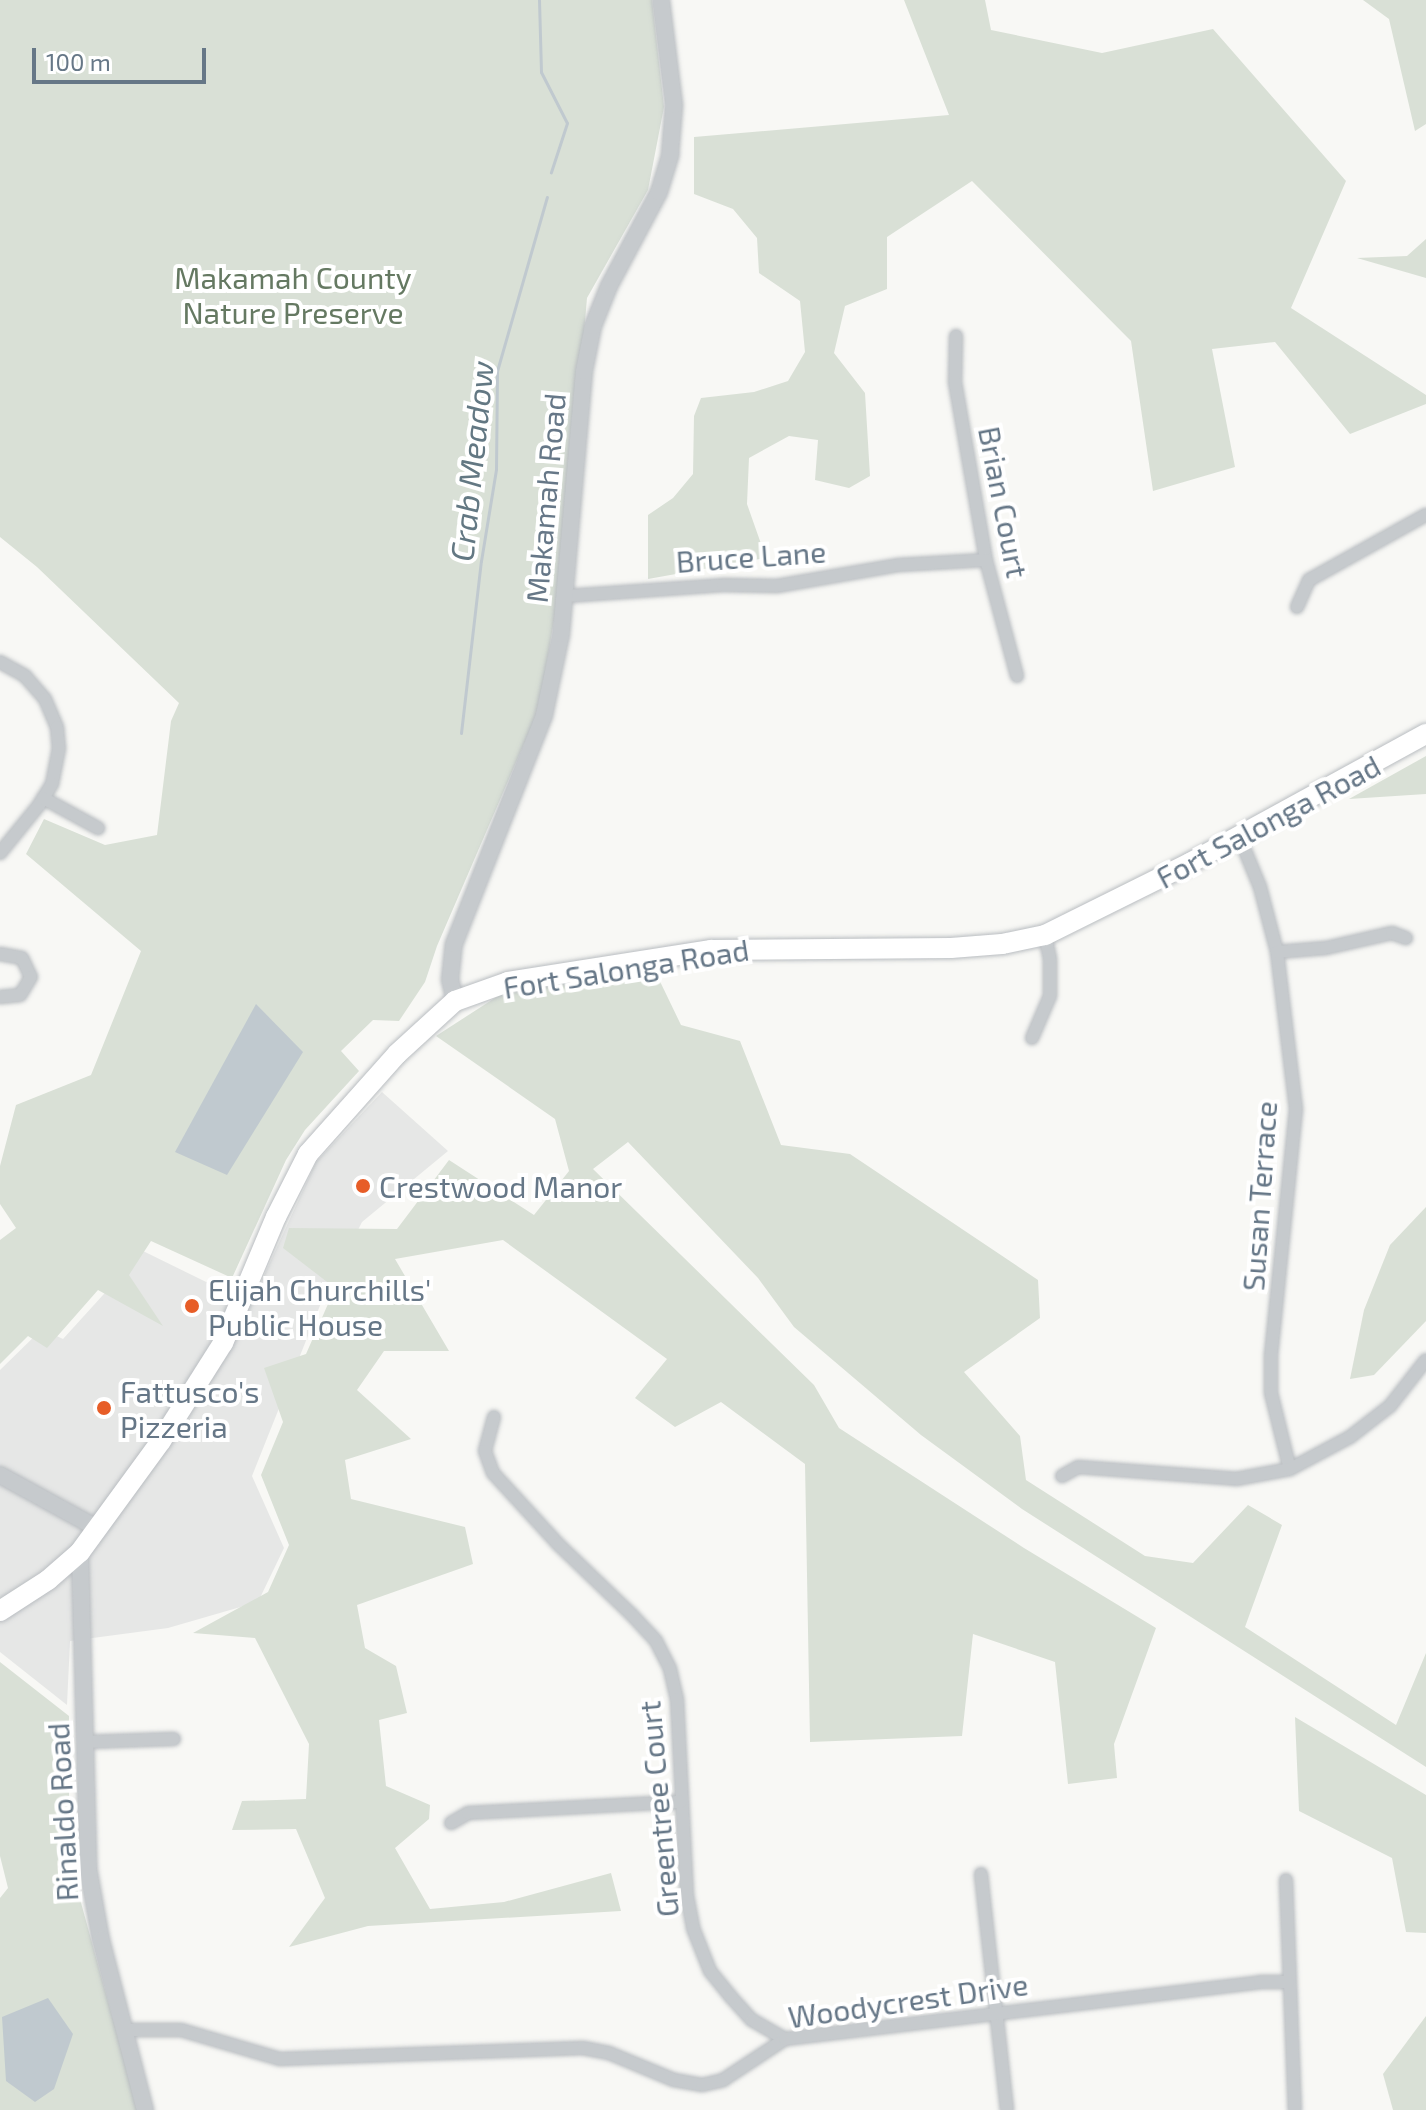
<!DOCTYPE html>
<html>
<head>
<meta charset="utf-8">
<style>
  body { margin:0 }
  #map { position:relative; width:1426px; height:2110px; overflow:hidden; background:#f8f8f5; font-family:"Exo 2",sans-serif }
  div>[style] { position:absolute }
  .built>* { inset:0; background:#e6e7e6 }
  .green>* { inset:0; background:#d9e0d6 }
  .water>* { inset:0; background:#c0c9cf }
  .stream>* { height:3px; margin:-1.5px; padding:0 1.5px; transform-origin:1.5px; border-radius:1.5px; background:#c0c9cf }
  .roads { filter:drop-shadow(0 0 2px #b9bdc1) drop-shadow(0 0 2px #b9bdc1) }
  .minor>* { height:12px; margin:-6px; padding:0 6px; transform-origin:6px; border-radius:6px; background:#c6cacd }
  .tertiary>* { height:16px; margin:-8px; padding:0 8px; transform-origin:8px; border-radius:8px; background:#c6cacd }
  .primary>* { height:20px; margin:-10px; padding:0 10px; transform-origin:10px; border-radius:10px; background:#fff }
  .dots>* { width:22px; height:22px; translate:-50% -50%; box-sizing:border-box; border:4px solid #fff; border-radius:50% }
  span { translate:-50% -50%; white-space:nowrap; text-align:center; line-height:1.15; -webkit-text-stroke:8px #fff; paint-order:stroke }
  .park-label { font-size:30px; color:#657962 }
  .street-label { font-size:30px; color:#667787 }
  .poi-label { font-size:30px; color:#667787 }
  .left { translate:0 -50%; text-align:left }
  .water-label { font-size:32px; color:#637883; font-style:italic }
  .scale { position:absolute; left:32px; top:48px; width:174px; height:36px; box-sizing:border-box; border:4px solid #667787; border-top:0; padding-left:10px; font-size:24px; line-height:28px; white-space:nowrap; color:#667787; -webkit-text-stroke:6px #fff; paint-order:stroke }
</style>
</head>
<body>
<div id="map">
  <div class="built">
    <i style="clip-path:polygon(382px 1092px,448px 1151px,362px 1222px,321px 1303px,252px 1476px,284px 1548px,258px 1602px,168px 1628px,70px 1641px,67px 1705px,0 1652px,0 1370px,42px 1329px,63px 1339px,143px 1251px,251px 1304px,316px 1162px)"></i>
  </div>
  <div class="green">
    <i style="clip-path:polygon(0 0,652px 0,664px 107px,648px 190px,587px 298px,564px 561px,539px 709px,437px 946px,425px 982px,399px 1021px,373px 1020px,341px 1051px,359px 1071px,305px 1130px,286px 1160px,232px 1278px,151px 1241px,129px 1275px,163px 1326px,98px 1290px,47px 1348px,28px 1336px,0 1364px,0 1240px,16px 1228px,0 1204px,0 1166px,16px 1105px,91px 1075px,141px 951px,26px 854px,44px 819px,105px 845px,157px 835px,171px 721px,179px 703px,37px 567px,0 537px)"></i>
    <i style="clip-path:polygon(904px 0,985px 0,991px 30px,1102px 53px,1213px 29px,1346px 181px,1291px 308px,1426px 395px,1426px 404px,1350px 434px,1275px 342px,1212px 349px,1235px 467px,1153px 491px,1131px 341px,972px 181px,887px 237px,887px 289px,845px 306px,834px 353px,865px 393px,870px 476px,849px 488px,815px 480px,818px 440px,789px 436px,749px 458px,747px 504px,766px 558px,648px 579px,648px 515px,673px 498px,693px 474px,694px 416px,701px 398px,754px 392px,788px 381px,805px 352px,800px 301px,759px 273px,757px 238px,733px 209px,694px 194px,694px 137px,949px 115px)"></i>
    <i style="clip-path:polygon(1363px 0,1426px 0,1426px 124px,1415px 131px,1389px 19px)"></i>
    <i style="clip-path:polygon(1426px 239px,1426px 278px,1357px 258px,1407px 256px)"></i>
    <i style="clip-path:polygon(1426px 756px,1426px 794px,1349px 799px)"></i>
    <i style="clip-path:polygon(654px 969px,681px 1025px,740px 1041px,781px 1145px,850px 1154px,1038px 1280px,1040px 1318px,964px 1372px,1020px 1436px,1026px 1480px,1145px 1556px,1193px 1563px,1248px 1505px,1282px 1525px,1245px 1627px,1396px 1725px,1426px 1653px,1426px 1767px,1022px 1509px,921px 1435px,794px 1327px,758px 1278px,628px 1142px,593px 1169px,814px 1385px,839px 1428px,1024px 1548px,1156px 1628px,1114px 1744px,1117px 1778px,1068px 1784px,1055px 1662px,973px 1634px,962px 1736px,810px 1742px,805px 1464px,721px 1402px,675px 1427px,635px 1398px,667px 1359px,503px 1240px,395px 1259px,449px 1351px,384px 1351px,357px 1390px,411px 1439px,345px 1460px,351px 1499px,465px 1527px,473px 1564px,357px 1605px,365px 1648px,396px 1666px,407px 1713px,379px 1720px,386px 1786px,430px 1805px,429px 1819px,395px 1848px,430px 1909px,504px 1902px,611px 1873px,621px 1911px,368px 1926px,289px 1947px,325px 1898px,296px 1829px,232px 1830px,242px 1801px,306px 1799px,309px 1744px,255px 1638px,193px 1633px,268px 1592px,289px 1545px,261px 1475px,283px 1422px,264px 1368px,306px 1354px,335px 1288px,283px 1248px,289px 1228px,397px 1229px,449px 1160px,534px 1215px,569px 1171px,555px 1119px,436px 1036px,501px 994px)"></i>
    <i style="clip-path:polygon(1426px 1207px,1426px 1321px,1374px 1375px,1350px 1379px,1364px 1310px,1390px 1245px)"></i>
    <i style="clip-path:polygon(0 1662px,69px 1716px,69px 1859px,138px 2110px,0 2110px,0 1898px,8px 1888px,0 1856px)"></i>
    <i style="clip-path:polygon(1295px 1717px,1426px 1795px,1426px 1933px,1406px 1932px,1392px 1858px,1299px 1811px)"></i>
    <i style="clip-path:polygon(1426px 2016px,1426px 2110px,1393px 2110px,1383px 2074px)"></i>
  </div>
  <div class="water">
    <i style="clip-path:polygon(256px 1004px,303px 1052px,227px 1175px,175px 1152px)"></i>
    <i style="clip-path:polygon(48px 1998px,73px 2034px,54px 2089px,35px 2102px,6px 2081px,2px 2017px)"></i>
  </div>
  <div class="stream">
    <i style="left:539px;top:0;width:72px;rotate:88.4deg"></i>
    <i style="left:541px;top:72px;width:57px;rotate:63deg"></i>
    <i style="left:567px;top:123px;width:52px;rotate:108.1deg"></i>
    <i style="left:461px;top:733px;width:173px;rotate:-83.4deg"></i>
    <i style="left:481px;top:561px;width:93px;rotate:-80.7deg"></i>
    <i style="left:496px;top:469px;width:98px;rotate:-89.4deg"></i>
    <i style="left:497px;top:371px;width:181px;rotate:-74deg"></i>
  </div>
  <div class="roads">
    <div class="minor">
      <i style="left:956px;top:336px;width:46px;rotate:91.2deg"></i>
      <i style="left:955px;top:382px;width:181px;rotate:80.1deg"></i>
      <i style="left:986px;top:560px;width:120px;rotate:75deg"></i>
      <i style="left:567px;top:596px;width:156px;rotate:-4deg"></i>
      <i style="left:723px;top:585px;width:54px;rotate:1.1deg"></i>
      <i style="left:777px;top:586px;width:124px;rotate:-9.8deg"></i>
      <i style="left:899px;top:565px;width:87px;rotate:-3.3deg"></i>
      <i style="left:1297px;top:607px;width:30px;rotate:-66deg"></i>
      <i style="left:1309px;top:580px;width:134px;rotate:-29.1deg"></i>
      <i style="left:0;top:662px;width:29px;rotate:29deg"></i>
      <i style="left:25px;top:676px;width:30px;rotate:49deg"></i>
      <i style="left:45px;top:699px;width:30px;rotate:67deg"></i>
      <i style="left:57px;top:727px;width:21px;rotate:85deg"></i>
      <i style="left:59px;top:748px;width:37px;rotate:101deg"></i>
      <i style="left:52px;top:784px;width:25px;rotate:122deg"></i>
      <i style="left:39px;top:805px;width:62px;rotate:129.1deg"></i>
      <i style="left:43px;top:798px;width:63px;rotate:28.6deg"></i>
      <i style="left:1239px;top:836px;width:55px;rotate:67.6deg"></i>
      <i style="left:1260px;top:887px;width:67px;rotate:75.3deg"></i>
      <i style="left:1277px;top:952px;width:158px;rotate:83.1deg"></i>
      <i style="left:1296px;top:1109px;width:246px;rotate:95.8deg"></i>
      <i style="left:1271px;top:1354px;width:39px;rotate:90deg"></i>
      <i style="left:1271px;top:1393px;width:78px;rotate:76deg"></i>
      <i style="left:1277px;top:952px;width:49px;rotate:-4.7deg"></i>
      <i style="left:1326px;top:948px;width:68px;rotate:-12.8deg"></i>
      <i style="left:1392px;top:933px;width:15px;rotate:20deg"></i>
      <i style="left:0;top:954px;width:22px;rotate:10deg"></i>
      <i style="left:22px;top:958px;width:21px;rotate:65deg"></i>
      <i style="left:31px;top:977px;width:21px;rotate:121deg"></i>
      <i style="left:20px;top:995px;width:20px;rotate:174deg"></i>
      <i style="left:1032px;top:1038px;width:46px;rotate:-66.8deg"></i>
      <i style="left:1050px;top:996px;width:37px;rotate:-90deg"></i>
      <i style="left:1050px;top:959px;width:25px;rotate:-102deg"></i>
      <i style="left:494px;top:1417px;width:35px;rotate:105deg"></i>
      <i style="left:485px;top:1451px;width:23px;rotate:70deg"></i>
      <i style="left:493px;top:1473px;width:96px;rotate:47.5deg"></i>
      <i style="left:558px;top:1544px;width:103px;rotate:43.8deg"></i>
      <i style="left:632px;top:1615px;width:35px;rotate:47deg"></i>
      <i style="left:656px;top:1641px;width:31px;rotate:63deg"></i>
      <i style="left:670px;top:1669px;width:31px;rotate:77deg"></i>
      <i style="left:677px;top:1699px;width:197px;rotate:87.1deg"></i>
      <i style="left:687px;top:1896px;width:33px;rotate:79deg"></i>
      <i style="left:693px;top:1928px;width:46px;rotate:68.4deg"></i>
      <i style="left:710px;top:1971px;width:33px;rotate:51deg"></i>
      <i style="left:731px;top:1997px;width:31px;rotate:48deg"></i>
      <i style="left:752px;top:2020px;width:38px;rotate:30deg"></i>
      <i style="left:1062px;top:1476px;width:18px;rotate:-29deg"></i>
      <i style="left:1078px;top:1467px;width:158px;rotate:4.3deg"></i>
      <i style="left:1236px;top:1479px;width:55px;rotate:-10.5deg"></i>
      <i style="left:1290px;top:1469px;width:68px;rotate:-28.1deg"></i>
      <i style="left:1350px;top:1437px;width:51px;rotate:-37.8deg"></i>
      <i style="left:1390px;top:1406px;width:58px;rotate:-52deg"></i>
      <i style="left:84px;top:1742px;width:90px;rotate:-1.9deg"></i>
      <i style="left:451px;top:1823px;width:20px;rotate:-30deg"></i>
      <i style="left:468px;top:1813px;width:213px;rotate:-3deg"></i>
      <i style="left:981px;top:1874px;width:237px;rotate:83.7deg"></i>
      <i style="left:1286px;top:1880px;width:230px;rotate:87.8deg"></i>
      <i style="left:125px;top:2030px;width:56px"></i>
      <i style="left:181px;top:2030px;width:103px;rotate:16.3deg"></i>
      <i style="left:280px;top:2059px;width:303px;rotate:-2.1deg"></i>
      <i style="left:583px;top:2048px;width:26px;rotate:11deg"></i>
      <i style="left:609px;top:2053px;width:70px;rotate:22.6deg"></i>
      <i style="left:674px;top:2080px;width:28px;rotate:10deg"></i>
      <i style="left:702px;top:2085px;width:22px;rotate:-13deg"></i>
      <i style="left:723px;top:2080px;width:74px;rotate:-33.5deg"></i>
      <i style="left:785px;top:2039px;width:478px;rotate:-6.8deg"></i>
      <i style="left:1260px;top:1982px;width:28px"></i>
    </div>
    <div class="tertiary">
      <i style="left:455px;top:1001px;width:22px;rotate:-103deg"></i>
      <i style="left:450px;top:980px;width:36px;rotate:-84deg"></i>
      <i style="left:454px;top:944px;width:246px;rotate:-68.5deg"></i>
      <i style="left:544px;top:715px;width:83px;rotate:-78.1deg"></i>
      <i style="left:561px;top:634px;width:264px;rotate:-85deg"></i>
      <i style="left:584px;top:371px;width:46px;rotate:-78.7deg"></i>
      <i style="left:593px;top:326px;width:43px;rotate:-68.2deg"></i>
      <i style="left:609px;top:286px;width:106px;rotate:-62deg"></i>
      <i style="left:659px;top:192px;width:39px;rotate:-73deg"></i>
      <i style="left:670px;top:155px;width:50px;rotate:-85.4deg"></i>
      <i style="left:674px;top:105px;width:106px;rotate:-97.1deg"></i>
      <i style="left:0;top:1475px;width:108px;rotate:28.7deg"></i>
      <i style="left:80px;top:1552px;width:316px;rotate:88.5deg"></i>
      <i style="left:88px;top:1868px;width:73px;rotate:79.8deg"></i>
      <i style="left:101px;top:1940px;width:176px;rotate:75.5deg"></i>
    </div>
    <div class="primary">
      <i style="left:0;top:1611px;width:57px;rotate:-32.9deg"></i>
      <i style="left:48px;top:1580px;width:43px;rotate:-41.2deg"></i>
      <i style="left:80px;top:1552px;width:137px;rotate:-53.9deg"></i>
      <i style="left:161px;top:1441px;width:116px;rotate:-57.7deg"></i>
      <i style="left:223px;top:1343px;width:137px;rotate:-67.2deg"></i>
      <i style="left:276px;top:1217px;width:71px;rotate:-63.1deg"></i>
      <i style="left:308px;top:1154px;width:134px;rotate:-48.3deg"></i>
      <i style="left:397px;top:1054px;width:79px;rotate:-42.4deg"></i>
      <i style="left:455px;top:1001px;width:56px;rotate:-19.7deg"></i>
      <i style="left:508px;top:982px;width:206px;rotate:-9deg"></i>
      <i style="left:711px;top:950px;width:240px;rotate:-0.5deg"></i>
      <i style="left:951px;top:948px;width:51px;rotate:-4.5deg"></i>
      <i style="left:1002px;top:944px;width:44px;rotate:-11.8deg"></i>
      <i style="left:1045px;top:935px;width:162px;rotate:-26.4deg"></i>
      <i style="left:1190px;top:863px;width:269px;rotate:-28.7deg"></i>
    </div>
  </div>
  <div class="dots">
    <i style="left:363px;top:1186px;background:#e75d27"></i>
    <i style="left:192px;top:1306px;background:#e75d27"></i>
    <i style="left:104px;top:1408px;background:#e75d27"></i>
  </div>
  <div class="park-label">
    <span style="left:293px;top:294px">Makamah County<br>Nature Preserve</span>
  </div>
  <div class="street-label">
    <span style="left:545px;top:498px;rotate:-85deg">Makamah Road</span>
    <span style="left:1004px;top:502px;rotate:79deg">Brian Court</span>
    <span style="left:751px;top:556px;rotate:-4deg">Bruce Lane</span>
    <span style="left:1268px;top:821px;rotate:-28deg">Fort Salonga Road</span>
    <span style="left:626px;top:968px;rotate:-9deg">Fort Salonga Road</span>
    <span style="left:1259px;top:1196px;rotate:-86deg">Susan Terrace</span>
    <span style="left:658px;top:1809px;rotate:-95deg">Greentree Court</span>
    <span style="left:62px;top:1812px;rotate:-93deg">Rinaldo Road</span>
    <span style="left:908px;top:2000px;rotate:-8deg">Woodycrest Drive</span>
  </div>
  <div class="poi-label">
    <span class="left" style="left:379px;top:1186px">Crestwood Manor</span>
    <span class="left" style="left:208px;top:1306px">Elijah Churchills'<br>Public House</span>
    <span class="left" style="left:120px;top:1408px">Fattusco's<br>Pizzeria</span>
  </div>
  <div class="water-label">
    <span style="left:471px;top:461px;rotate:-84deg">Crab Meadow</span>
  </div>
  <div class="scale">100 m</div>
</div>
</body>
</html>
